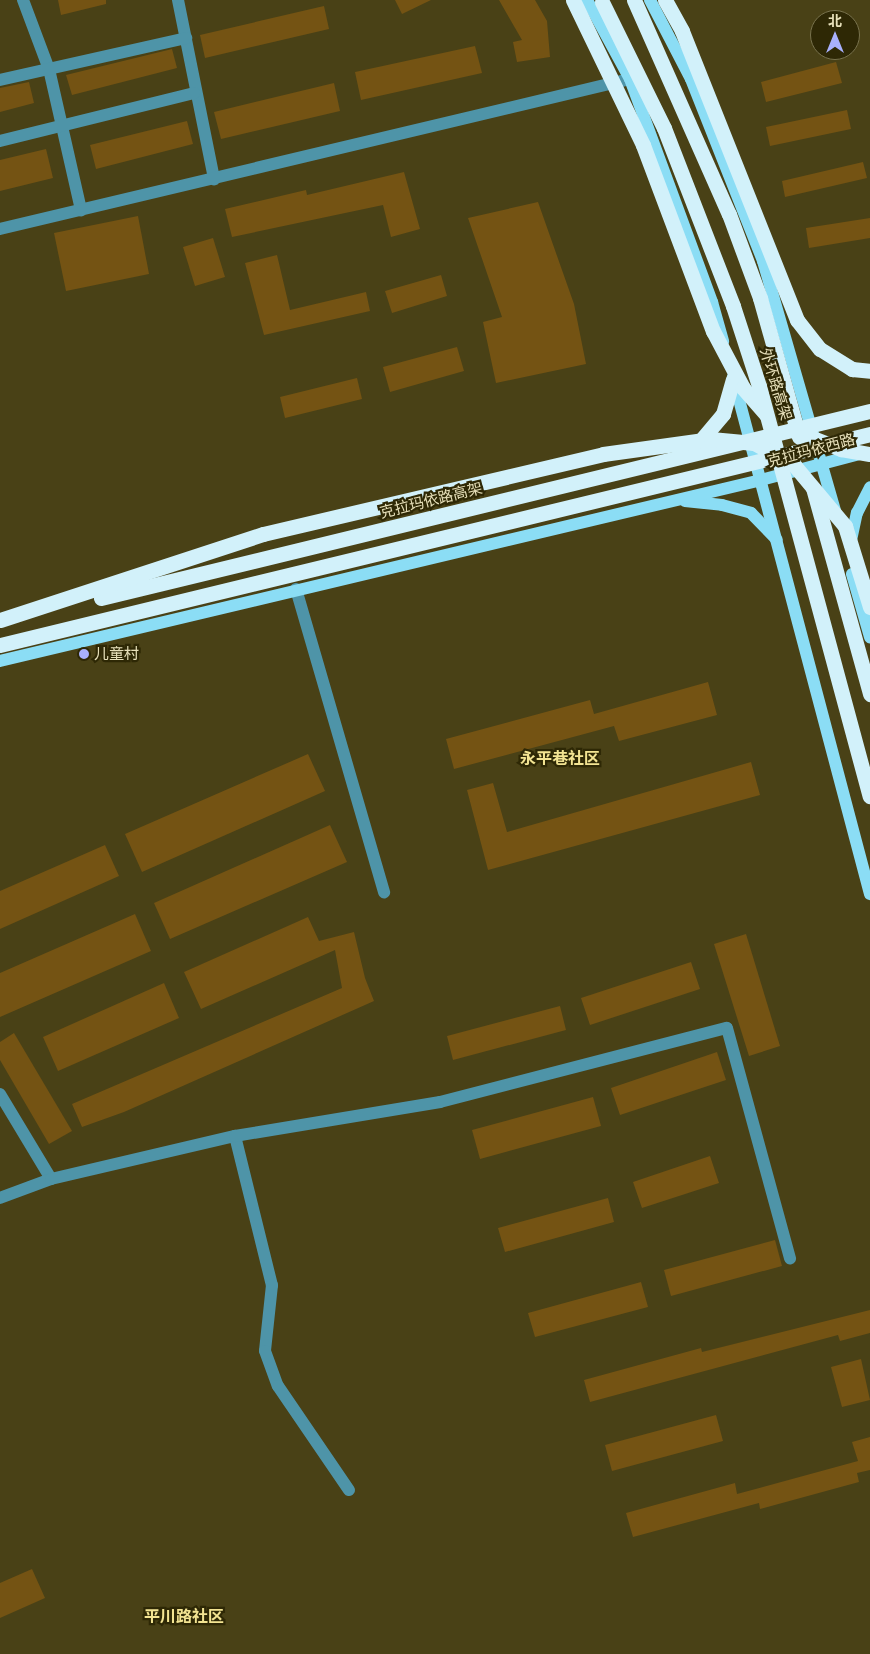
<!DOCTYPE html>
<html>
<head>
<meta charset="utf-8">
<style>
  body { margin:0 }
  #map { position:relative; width:870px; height:1654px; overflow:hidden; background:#494116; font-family:"PT Sans Narrow","Noto Sans SC",sans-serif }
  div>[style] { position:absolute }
  .building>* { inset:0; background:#745313 }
  .minor>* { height:12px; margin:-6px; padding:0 6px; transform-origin:6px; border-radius:6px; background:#4e94a8 }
  .major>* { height:12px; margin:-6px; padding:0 6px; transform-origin:6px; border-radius:6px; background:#8bddf5 }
  .highway>* { height:15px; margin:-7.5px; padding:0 7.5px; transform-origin:7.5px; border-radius:7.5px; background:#d2f1fa }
  .highway-bridge>* { height:15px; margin:-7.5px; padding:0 7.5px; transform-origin:7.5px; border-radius:7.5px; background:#d2f1fa }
  .dots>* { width:14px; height:14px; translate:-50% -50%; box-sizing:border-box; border:2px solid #2e2805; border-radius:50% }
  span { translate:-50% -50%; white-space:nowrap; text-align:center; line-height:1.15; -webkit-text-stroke:4.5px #2e2805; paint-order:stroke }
  .street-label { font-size:15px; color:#e7e0ba }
  .poi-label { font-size:15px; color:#e7e0ba }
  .left { translate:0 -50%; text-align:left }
  .neighbourhood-label { font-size:16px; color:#f3e492; font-weight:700 }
  .north { position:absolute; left:810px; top:10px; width:50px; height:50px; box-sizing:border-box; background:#2e2805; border:1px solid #78724d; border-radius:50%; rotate:0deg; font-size:14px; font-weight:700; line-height:20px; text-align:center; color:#e7e0ba }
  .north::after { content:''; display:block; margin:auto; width:18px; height:22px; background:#a8b0fc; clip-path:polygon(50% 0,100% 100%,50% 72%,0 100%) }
</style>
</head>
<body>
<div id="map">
  <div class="building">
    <i style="clip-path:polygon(58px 0,106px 0,106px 4px,61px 15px)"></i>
    <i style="clip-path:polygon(395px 0,431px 0,402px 14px)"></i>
    <i style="clip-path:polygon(499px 0,535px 0,547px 21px,550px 57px,517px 62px,513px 42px,522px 40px)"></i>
    <i style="clip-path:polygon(324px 6px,329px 29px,205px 58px,200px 35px)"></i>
    <i style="clip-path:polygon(475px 46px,482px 73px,361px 100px,355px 72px)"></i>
    <i style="clip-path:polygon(172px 49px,177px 68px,72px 95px,66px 75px)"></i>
    <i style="clip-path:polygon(836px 62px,842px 83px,766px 102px,761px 82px)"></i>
    <i style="clip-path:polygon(29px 82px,34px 103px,0 112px,0 88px)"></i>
    <i style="clip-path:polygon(334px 83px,340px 111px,221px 139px,214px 112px)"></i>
    <i style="clip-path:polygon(847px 110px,851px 129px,770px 146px,766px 127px)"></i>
    <i style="clip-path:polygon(187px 121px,193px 144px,96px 169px,90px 145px)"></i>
    <i style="clip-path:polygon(46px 149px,53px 178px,0 191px,0 160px)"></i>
    <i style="clip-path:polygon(863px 162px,867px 178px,785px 197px,782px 181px)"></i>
    <i style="clip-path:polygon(404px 172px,420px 229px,391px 237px,383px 205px,232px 237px,225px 209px,306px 190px,307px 195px)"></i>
    <i style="clip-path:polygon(538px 202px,574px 304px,586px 364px,496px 383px,483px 322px,502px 317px,468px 218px)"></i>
    <i style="clip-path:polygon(138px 216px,149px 274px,66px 291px,54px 233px)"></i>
    <i style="clip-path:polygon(870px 218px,870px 238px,809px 248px,806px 228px)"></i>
    <i style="clip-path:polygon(213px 238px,225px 277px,195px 286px,183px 247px)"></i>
    <i style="clip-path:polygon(277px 255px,290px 310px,366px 292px,370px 311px,264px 335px,245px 263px)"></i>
    <i style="clip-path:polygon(441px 275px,447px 296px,392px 313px,385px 291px)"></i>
    <i style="clip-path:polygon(457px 347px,464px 371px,390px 392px,383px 367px)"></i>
    <i style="clip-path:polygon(357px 378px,362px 399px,285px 418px,280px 397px)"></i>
    <i style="clip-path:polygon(708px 682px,717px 715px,619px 741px,614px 726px,454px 769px,446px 739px,590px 700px,594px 714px)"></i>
    <i style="clip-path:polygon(308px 754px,325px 791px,142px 872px,125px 834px)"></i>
    <i style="clip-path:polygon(751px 762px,760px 795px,488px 870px,467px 790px,493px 783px,507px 832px)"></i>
    <i style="clip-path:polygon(330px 825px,347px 862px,170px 939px,154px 903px)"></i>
    <i style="clip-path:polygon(105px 845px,119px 876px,0 929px,0 891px)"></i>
    <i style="clip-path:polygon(135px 914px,151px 951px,0 1017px,0 973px)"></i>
    <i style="clip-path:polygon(308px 917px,319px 941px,354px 932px,365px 978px,374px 1001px,124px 1112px,82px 1127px,72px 1104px,342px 988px,335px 950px,201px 1009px,184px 972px)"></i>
    <i style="clip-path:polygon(746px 934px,780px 1046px,749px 1056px,714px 944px)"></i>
    <i style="clip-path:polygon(691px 962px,700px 989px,590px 1025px,581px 998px)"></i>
    <i style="clip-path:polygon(164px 983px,179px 1018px,58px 1071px,43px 1037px)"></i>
    <i style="clip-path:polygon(560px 1006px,566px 1030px,453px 1060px,447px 1036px)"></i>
    <i style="clip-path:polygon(14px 1033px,72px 1131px,49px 1144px,0 1060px,0 1042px)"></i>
    <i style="clip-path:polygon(717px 1052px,726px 1080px,620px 1115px,611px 1088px)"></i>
    <i style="clip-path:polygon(593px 1097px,601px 1126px,480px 1159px,472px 1130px)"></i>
    <i style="clip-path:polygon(710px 1156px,719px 1183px,642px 1208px,633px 1182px)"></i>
    <i style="clip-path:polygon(608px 1198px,614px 1222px,505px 1252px,498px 1228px)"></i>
    <i style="clip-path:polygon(775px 1240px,782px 1266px,671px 1296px,664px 1270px)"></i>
    <i style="clip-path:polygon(641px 1282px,648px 1307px,535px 1337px,528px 1313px)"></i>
    <i style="clip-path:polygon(870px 1310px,870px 1333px,840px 1341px,838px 1335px,590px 1402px,584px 1380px,701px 1348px,702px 1352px)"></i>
    <i style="clip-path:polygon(861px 1359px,870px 1400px,842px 1407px,831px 1367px)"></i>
    <i style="clip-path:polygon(716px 1415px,723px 1441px,612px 1471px,605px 1445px)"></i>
    <i style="clip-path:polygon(870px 1437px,870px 1470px,857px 1473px,859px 1482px,760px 1509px,759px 1503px,633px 1537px,626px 1513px,735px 1483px,737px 1494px,858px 1461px,852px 1442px)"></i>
    <i style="clip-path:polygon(32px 1569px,45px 1598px,0 1618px,0 1583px)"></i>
  </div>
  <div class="minor">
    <i style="left:23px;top:0;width:74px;rotate:69.4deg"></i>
    <i style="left:49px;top:69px;width:145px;rotate:77.2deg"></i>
    <i style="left:178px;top:0;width:183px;rotate:78.6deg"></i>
    <i style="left:0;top:80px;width:191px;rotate:-12.7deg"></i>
    <i style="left:0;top:141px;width:200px;rotate:-13.9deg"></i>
    <i style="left:0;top:229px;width:648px;rotate:-13.39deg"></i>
    <i style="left:296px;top:589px;width:316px;rotate:73.8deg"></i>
    <i style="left:0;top:1094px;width:99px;rotate:59deg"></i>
    <i style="left:235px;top:1136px;width:154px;rotate:76.1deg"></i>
    <i style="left:272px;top:1285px;width:66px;rotate:96.1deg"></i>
    <i style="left:265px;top:1351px;width:37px;rotate:70deg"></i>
    <i style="left:278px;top:1386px;width:126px;rotate:55.7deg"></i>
    <i style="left:0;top:1198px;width:54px;rotate:-20.4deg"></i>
    <i style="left:51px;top:1179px;width:189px;rotate:-13.2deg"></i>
    <i style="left:235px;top:1136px;width:208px;rotate:-9.4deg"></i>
    <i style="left:440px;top:1102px;width:296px;rotate:-14.5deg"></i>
    <i style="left:727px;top:1028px;width:239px;rotate:74.7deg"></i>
  </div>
  <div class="major">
    <i style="left:587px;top:0;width:90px;rotate:61.4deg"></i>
    <i style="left:630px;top:79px;width:238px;rotate:69.8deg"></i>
    <i style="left:712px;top:302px;width:41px;rotate:74.2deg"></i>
    <i style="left:650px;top:0;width:89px;rotate:62.6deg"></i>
    <i style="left:691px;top:79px;width:196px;rotate:68.4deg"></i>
    <i style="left:763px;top:261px;width:263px;rotate:73.9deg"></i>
    <i style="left:733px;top:377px;width:535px;rotate:75.16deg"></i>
    <i style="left:685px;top:501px;width:37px;rotate:6deg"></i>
    <i style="left:722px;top:505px;width:30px;rotate:15deg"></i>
    <i style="left:751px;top:513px;width:37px;rotate:46deg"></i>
    <i style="left:850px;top:545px;width:33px;rotate:-78deg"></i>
    <i style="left:857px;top:513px;width:29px;rotate:-63deg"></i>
    <i style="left:852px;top:574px;width:66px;rotate:74.1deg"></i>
    <i style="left:0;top:661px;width:782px;rotate:-13.38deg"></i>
    <i style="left:761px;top:480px;width:106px;rotate:-14.8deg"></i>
  </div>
  <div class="highway">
    <i style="left:665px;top:0;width:35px;rotate:61deg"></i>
    <i style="left:682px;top:31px;width:311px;rotate:68.3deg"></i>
    <i style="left:797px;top:320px;width:37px;rotate:52deg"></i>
    <i style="left:820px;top:349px;width:38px;rotate:32deg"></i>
    <i style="left:852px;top:369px;width:18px;rotate:6deg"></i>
    <i style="left:696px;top:446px;width:42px;rotate:-49.8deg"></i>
    <i style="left:723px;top:414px;width:36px;rotate:-74deg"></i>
  </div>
  <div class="highway-bridge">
    <i style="left:573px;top:0;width:161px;rotate:64.2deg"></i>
    <i style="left:643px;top:145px;width:199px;rotate:69.4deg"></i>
    <i style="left:713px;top:331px;width:64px;rotate:62.2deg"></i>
    <i style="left:743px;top:388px;width:35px;rotate:49deg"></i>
    <i style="left:634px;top:0;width:234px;rotate:66.1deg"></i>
    <i style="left:729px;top:214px;width:90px;rotate:69.7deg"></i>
    <i style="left:760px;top:298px;width:144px;rotate:74.3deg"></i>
    <i style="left:602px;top:2px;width:140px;rotate:63.8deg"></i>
    <i style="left:664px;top:128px;width:191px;rotate:68.8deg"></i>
    <i style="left:733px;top:306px;width:84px;rotate:72deg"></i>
    <i style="left:759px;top:386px;width:425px;rotate:74.9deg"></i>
    <i style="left:792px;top:430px;width:53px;rotate:21.2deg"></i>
    <i style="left:841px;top:449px;width:29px;rotate:10deg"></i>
    <i style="left:813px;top:488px;width:214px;rotate:74.5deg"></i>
    <i style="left:101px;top:598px;width:791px;rotate:-13.67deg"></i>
    <i style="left:0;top:620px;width:277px;rotate:-18.1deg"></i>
    <i style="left:263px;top:534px;width:349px;rotate:-13.2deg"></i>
    <i style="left:603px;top:454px;width:109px;rotate:-7.9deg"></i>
    <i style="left:711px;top:439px;width:43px;rotate:5.3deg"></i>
    <i style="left:754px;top:443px;width:46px;rotate:28.8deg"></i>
    <i style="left:794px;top:465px;width:80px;rotate:50.1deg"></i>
    <i style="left:845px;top:526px;width:85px;rotate:72.8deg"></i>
    <i style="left:0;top:645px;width:895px;rotate:-13.63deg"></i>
  </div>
  <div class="dots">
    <i style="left:84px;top:654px;background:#a8b0fc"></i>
  </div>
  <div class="street-label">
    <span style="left:776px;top:384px;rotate:73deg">外环路高架</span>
    <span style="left:811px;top:450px;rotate:-15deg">克拉玛依西路</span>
    <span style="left:431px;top:500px;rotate:-14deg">克拉玛依路高架</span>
  </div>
  <div class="poi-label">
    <span class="left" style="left:94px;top:654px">儿童村</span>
  </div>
  <div class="neighbourhood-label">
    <span style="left:560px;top:758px">永平巷社区</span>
    <span style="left:184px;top:1616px">平川路社区</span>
  </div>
  <div class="north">北</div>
</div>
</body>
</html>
